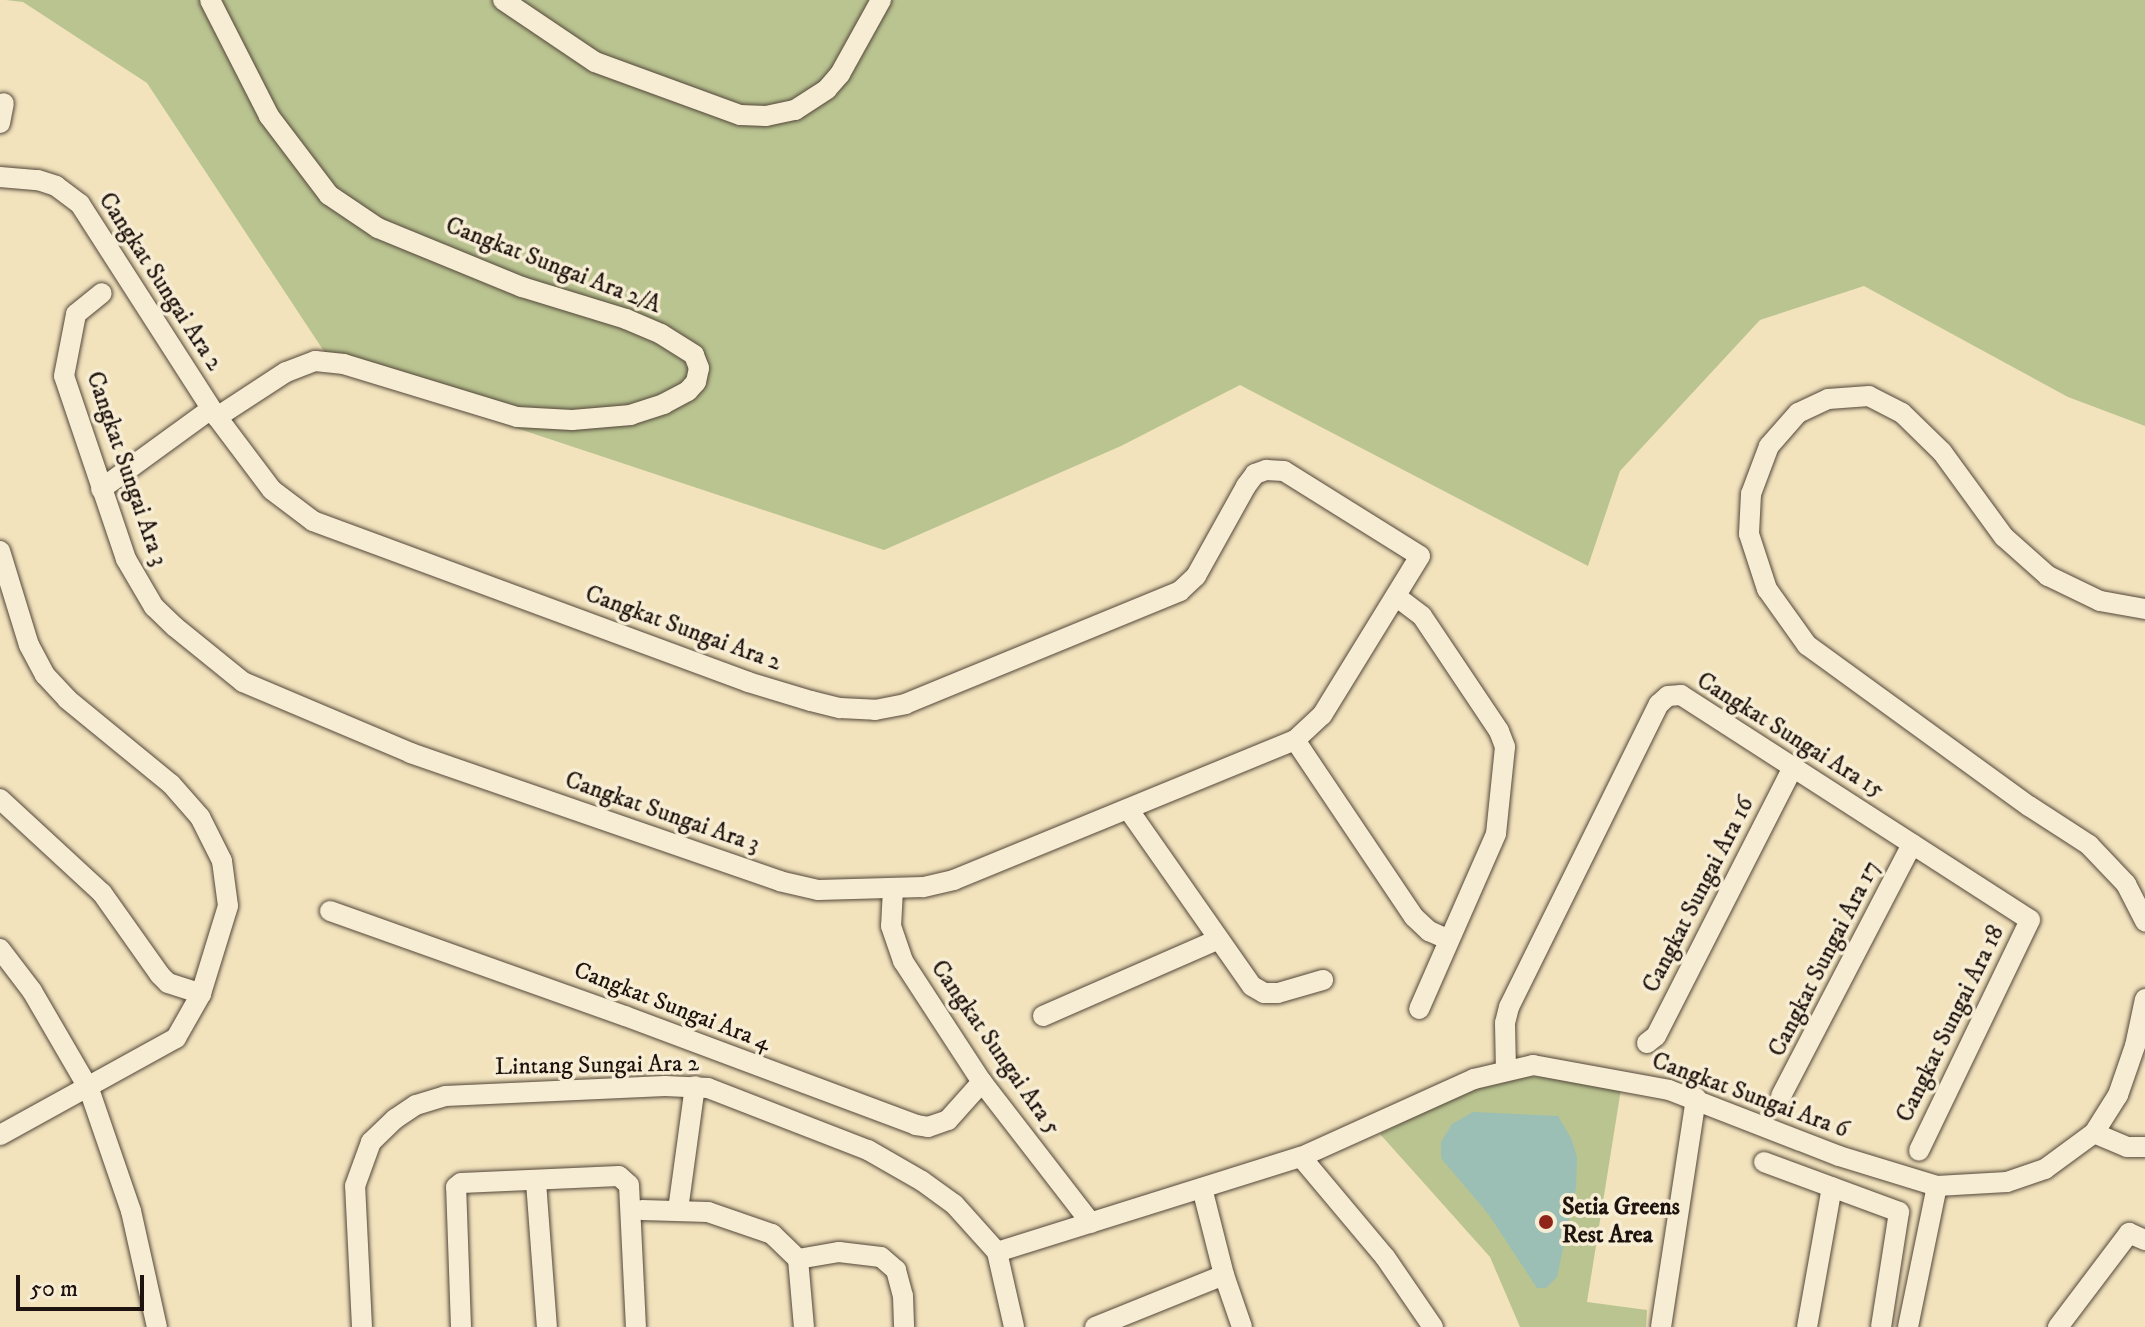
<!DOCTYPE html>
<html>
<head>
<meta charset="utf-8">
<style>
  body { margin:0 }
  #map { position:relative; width:2145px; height:1327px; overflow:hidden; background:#f2e3bd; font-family:"IM FELL DW Pica",serif }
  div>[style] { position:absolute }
  .green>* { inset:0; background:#bac491 }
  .water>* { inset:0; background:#9bbeb5 }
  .roads { filter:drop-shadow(0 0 2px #53473a) drop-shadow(0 0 2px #53473a) }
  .minor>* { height:20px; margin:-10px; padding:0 10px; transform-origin:10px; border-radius:10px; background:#f7edd4 }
  .dots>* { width:22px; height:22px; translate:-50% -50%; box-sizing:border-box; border:4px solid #f7edd4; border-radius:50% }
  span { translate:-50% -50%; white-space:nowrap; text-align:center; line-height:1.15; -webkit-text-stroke:7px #f7edd4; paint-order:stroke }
  .street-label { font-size:24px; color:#1e130e }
  .poi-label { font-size:24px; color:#1e130e; font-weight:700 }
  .left { translate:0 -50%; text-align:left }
  .scale { position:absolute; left:16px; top:1275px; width:128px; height:36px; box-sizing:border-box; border:4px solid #1e130e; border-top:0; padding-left:10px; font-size:24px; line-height:28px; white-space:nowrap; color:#1e130e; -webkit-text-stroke:6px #f7edd4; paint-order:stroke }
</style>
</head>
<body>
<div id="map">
  <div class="green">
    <i style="clip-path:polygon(6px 0,2145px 0,2145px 426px,2068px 397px,1864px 286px,1760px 320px,1620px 471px,1588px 566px,1240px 385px,1121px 446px,884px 550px,335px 368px,147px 83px,23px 2px)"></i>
    <i style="clip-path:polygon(1547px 1076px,1621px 1089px,1587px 1302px,1647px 1310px,1646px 1327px,1520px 1327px,1490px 1257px,1380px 1134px,1460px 1093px,1527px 1077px)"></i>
  </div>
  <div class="water">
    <i style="clip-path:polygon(1473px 1112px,1558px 1116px,1571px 1138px,1577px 1157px,1576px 1188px,1557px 1277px,1546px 1288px,1537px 1288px,1489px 1215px,1441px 1158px,1441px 1142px,1452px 1124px)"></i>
  </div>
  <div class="roads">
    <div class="minor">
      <i style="left:210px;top:0;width:130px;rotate:63deg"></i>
      <i style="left:269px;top:116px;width:99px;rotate:52.8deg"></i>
      <i style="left:329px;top:195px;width:59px;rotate:34deg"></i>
      <i style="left:378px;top:228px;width:156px;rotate:22.3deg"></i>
      <i style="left:522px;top:287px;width:109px;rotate:17.1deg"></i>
      <i style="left:626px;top:319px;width:38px;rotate:23deg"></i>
      <i style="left:661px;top:334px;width:39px;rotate:32deg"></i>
      <i style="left:694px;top:355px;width:14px;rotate:69deg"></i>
      <i style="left:699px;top:368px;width:14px;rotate:102deg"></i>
      <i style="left:696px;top:382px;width:12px;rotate:132deg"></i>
      <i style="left:688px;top:391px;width:27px;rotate:152deg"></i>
      <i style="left:664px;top:404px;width:35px;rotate:162deg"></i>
      <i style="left:631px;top:415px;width:59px;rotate:175.2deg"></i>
      <i style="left:572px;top:420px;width:55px;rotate:-176.9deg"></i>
      <i style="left:517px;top:417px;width:181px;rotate:-163deg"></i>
      <i style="left:344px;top:364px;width:29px;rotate:-174deg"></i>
      <i style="left:315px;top:361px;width:31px;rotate:159deg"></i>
      <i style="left:286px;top:372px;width:82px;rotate:146.9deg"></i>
      <i style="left:503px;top:0;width:111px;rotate:34deg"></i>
      <i style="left:595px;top:62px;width:154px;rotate:20.1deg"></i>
      <i style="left:740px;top:115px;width:26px;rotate:2deg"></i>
      <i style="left:766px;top:116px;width:30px;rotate:-12deg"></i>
      <i style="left:795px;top:110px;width:38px;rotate:-33deg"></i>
      <i style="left:827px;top:89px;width:20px;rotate:-49deg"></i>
      <i style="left:840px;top:74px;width:85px;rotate:-61deg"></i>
      <i style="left:0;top:123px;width:20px;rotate:-79deg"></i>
      <i style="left:0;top:177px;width:38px;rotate:5deg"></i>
      <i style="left:38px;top:180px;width:19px;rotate:18deg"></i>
      <i style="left:56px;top:186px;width:30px;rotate:37deg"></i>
      <i style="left:80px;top:204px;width:253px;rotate:57.3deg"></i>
      <i style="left:217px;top:417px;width:91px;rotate:53deg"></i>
      <i style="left:272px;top:490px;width:51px;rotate:37.1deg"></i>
      <i style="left:313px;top:521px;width:464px;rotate:20.3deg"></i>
      <i style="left:748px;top:682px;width:66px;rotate:16.8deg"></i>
      <i style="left:811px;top:701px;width:30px;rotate:14deg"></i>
      <i style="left:840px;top:708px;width:35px;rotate:3deg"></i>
      <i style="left:875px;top:710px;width:31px;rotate:-11deg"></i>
      <i style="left:905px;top:704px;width:297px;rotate:-22.3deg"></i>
      <i style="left:1180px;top:591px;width:22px;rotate:-43deg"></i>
      <i style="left:1196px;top:576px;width:103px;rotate:-60.9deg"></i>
      <i style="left:1246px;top:486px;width:15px;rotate:-53deg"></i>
      <i style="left:1255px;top:474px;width:12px;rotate:-20deg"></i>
      <i style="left:1266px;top:470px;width:18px;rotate:3deg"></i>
      <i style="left:1284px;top:471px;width:160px;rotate:32deg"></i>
      <i style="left:1420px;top:556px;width:187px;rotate:121.6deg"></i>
      <i style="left:1322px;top:715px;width:37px;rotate:137deg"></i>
      <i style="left:1295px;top:740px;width:369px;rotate:157.7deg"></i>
      <i style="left:954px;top:880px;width:32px;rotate:167deg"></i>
      <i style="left:923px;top:887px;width:105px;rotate:178.4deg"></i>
      <i style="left:818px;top:890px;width:39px;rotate:-167deg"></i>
      <i style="left:780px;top:881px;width:391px;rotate:-160.9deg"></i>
      <i style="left:411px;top:753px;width:182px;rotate:-157.1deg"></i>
      <i style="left:243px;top:682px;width:87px;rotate:-141deg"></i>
      <i style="left:175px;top:627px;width:29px;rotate:-136deg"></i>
      <i style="left:154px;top:607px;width:56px;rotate:-120.3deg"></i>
      <i style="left:126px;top:559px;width:193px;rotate:-108.7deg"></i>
      <i style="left:64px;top:376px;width:63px;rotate:-79deg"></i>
      <i style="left:76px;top:314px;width:33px;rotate:-39deg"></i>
      <i style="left:101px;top:489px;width:136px;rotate:-36deg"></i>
      <i style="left:0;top:551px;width:98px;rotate:72.9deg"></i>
      <i style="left:29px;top:645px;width:34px;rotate:62deg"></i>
      <i style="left:45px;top:675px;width:33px;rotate:47deg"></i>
      <i style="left:67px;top:699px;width:134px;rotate:39.3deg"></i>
      <i style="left:171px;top:784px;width:44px;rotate:48.7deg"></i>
      <i style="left:200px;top:817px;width:49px;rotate:63.4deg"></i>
      <i style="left:222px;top:861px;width:45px;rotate:82.4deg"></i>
      <i style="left:228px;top:906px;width:92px;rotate:107.1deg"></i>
      <i style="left:201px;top:994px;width:51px;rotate:119.6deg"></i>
      <i style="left:176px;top:1038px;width:201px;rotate:151.1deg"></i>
      <i style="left:1397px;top:597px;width:31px;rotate:37deg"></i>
      <i style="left:1422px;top:616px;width:138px;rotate:56.2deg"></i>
      <i style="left:1499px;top:731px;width:17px;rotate:69deg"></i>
      <i style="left:1505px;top:747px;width:87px;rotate:95.9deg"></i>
      <i style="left:1496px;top:834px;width:191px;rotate:113.7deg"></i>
      <i style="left:2145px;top:609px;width:46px;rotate:-169.9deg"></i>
      <i style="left:2100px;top:601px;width:58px;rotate:-154.3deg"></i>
      <i style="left:2048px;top:576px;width:59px;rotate:-138.4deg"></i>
      <i style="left:2004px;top:537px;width:105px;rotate:-126.1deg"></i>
      <i style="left:1942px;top:452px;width:56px;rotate:-135.7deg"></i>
      <i style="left:1902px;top:413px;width:37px;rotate:-153deg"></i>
      <i style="left:1869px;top:396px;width:41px;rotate:175.8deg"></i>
      <i style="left:1828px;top:399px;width:33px;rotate:155deg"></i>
      <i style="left:1798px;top:413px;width:44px;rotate:131.3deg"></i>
      <i style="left:1769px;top:446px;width:51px;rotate:110.6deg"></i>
      <i style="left:1751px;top:494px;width:40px;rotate:92.9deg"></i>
      <i style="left:1749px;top:534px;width:58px;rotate:71.9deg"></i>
      <i style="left:1767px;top:589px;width:69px;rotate:54.5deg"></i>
      <i style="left:1807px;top:645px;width:274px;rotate:36deg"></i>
      <i style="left:2029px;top:806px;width:72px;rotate:33deg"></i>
      <i style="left:2089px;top:845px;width:54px;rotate:46.5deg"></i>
      <i style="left:2126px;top:884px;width:42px;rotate:62.8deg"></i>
      <i style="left:1295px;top:740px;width:213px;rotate:56.1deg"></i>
      <i style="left:1414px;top:917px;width:21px;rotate:43deg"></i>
      <i style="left:1429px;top:931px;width:20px;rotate:24deg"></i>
      <i style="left:0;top:799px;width:139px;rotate:42.7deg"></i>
      <i style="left:102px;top:893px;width:100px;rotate:54.7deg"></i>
      <i style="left:160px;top:975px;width:11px;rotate:45deg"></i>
      <i style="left:168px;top:983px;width:35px;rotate:18deg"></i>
      <i style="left:1128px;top:809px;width:216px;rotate:55deg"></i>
      <i style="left:1252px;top:986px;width:14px;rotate:30deg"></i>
      <i style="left:1264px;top:993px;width:14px"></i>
      <i style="left:1278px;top:993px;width:47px;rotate:-16.1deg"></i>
      <i style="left:893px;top:889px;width:37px;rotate:93deg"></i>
      <i style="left:891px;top:926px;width:37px;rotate:71deg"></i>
      <i style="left:903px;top:961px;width:145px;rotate:56.9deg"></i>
      <i style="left:982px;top:1082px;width:178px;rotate:52.3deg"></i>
      <i style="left:330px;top:911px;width:313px;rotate:19.6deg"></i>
      <i style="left:625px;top:1016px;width:311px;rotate:20.5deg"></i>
      <i style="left:916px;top:1125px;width:12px;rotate:9deg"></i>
      <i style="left:928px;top:1127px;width:21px;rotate:-19deg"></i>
      <i style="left:948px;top:1120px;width:51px;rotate:-48.2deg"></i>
      <i style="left:0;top:949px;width:53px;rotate:52.7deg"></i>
      <i style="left:32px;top:991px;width:113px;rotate:59.8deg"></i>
      <i style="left:89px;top:1089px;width:129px;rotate:71deg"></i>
      <i style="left:131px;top:1211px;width:119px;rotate:77.4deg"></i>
      <i style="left:1043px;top:1016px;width:190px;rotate:-23.6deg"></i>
      <i style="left:1647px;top:1043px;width:11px;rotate:-38deg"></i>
      <i style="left:1656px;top:1036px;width:302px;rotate:-63deg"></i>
      <i style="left:1506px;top:1071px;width:48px;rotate:-91.2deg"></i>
      <i style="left:1505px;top:1023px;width:16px;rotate:-76deg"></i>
      <i style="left:1509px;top:1007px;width:338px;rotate:-63.7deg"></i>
      <i style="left:1659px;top:704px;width:12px;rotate:-42deg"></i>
      <i style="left:1668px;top:696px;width:13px;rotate:-4deg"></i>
      <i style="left:1681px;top:695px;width:415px;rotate:32.8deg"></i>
      <i style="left:2030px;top:920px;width:256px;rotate:115.7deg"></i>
      <i style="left:1781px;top:1096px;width:284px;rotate:-62.5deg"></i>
      <i style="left:2094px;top:1133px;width:36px;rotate:23deg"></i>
      <i style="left:2127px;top:1147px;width:18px"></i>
      <i style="left:1301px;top:1157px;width:131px;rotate:50deg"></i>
      <i style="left:1385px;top:1257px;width:85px;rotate:55.6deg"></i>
      <i style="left:1764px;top:1162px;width:144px;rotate:20.3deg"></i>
      <i style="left:1899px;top:1212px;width:116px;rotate:98.9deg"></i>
      <i style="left:536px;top:1182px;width:145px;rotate:85.7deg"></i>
      <i style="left:1202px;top:1188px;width:90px;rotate:75.8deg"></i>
      <i style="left:1224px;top:1275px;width:55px;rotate:70.9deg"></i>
      <i style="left:642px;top:1210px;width:66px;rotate:1.7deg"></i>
      <i style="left:708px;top:1212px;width:68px;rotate:19deg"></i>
      <i style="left:772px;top:1234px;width:36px;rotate:44deg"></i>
      <i style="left:798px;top:1259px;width:68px;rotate:85deg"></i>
      <i style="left:678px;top:1210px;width:125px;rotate:-82.2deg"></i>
      <i style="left:997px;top:1252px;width:318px;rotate:-17.4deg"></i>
      <i style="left:1301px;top:1157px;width:190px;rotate:-24.3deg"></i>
      <i style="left:1474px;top:1079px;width:61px;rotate:-13.3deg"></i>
      <i style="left:1533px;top:1065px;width:138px;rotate:10.4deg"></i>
      <i style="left:1669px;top:1090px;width:182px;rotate:21.2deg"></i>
      <i style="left:1839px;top:1156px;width:102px;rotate:17deg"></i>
      <i style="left:1937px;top:1186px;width:70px;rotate:-3.3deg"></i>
      <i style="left:2007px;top:1182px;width:40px;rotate:-18.9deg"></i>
      <i style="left:2045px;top:1169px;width:61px;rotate:-36.3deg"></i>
      <i style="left:2094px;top:1133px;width:45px;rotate:-57.7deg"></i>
      <i style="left:2118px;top:1095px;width:52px;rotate:-70.9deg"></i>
      <i style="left:2135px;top:1046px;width:48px;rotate:-78deg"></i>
      <i style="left:798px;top:1259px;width:42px;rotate:-9.7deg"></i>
      <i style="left:839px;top:1252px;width:42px;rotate:6.8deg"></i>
      <i style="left:881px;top:1257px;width:20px;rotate:41deg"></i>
      <i style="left:896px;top:1270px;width:27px;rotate:75deg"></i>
      <i style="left:903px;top:1296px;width:31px;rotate:88deg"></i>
      <i style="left:362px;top:1327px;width:141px;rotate:-92.8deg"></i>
      <i style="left:355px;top:1186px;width:47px;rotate:-70deg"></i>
      <i style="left:371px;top:1142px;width:33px;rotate:-44deg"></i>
      <i style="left:395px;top:1119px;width:25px;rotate:-34deg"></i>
      <i style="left:416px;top:1105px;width:30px;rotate:-17deg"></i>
      <i style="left:445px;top:1096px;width:220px;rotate:-2.6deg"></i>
      <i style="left:665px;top:1086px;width:43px;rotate:2.7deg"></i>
      <i style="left:708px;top:1088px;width:172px;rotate:21.2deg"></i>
      <i style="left:868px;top:1150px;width:62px;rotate:29.9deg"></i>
      <i style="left:922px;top:1181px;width:39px;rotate:36deg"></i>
      <i style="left:954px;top:1204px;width:64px;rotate:48.1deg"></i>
      <i style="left:997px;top:1252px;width:77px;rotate:77.2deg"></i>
      <i style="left:461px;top:1327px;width:140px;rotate:-92deg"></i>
      <i style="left:456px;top:1187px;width:6px;rotate:-39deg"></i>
      <i style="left:461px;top:1183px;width:158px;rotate:-2.5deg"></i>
      <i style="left:619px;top:1176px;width:13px;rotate:42deg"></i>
      <i style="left:629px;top:1185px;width:142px;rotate:87.2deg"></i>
      <i style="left:1095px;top:1327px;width:139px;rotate:-22deg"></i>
      <i style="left:1661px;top:1327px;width:232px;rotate:-81.3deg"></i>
      <i style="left:1807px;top:1327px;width:142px;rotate:-79.9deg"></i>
      <i style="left:1908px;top:1327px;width:144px;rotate:-78.4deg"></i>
      <i style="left:2058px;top:1327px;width:118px;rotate:-52.9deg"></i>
      <i style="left:2129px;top:1233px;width:17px;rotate:24deg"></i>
    </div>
  </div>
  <div class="dots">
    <i style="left:1546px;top:1222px;background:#8f2418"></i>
  </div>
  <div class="street-label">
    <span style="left:553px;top:266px;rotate:21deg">Cangkat Sungai Ara 2/A</span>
    <span style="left:160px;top:282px;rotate:57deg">Cangkat Sungai Ara 2</span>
    <span style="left:126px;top:469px;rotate:71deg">Cangkat Sungai Ara 3</span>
    <span style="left:683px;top:629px;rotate:20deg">Cangkat Sungai Ara 2</span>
    <span style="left:1790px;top:736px;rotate:32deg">Cangkat Sungai Ara 15</span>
    <span style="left:662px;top:813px;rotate:19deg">Cangkat Sungai Ara 3</span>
    <span style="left:1699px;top:895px;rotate:-63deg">Cangkat Sungai Ara 16</span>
    <span style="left:1825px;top:959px;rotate:-63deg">Cangkat Sungai Ara 17</span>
    <span style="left:672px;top:1007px;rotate:21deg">Cangkat Sungai Ara 4</span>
    <span style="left:1951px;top:1024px;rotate:-64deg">Cangkat Sungai Ara 18</span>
    <span style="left:995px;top:1048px;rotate:55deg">Cangkat Sungai Ara 5</span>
    <span style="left:597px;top:1066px;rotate:-1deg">Lintang Sungai Ara 2</span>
    <span style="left:1750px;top:1096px;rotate:20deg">Cangkat Sungai Ara 6</span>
  </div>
  <div class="poi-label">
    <span class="left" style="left:1562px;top:1222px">Setia Greens<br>Rest Area</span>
  </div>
  <div class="scale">50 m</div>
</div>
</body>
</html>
